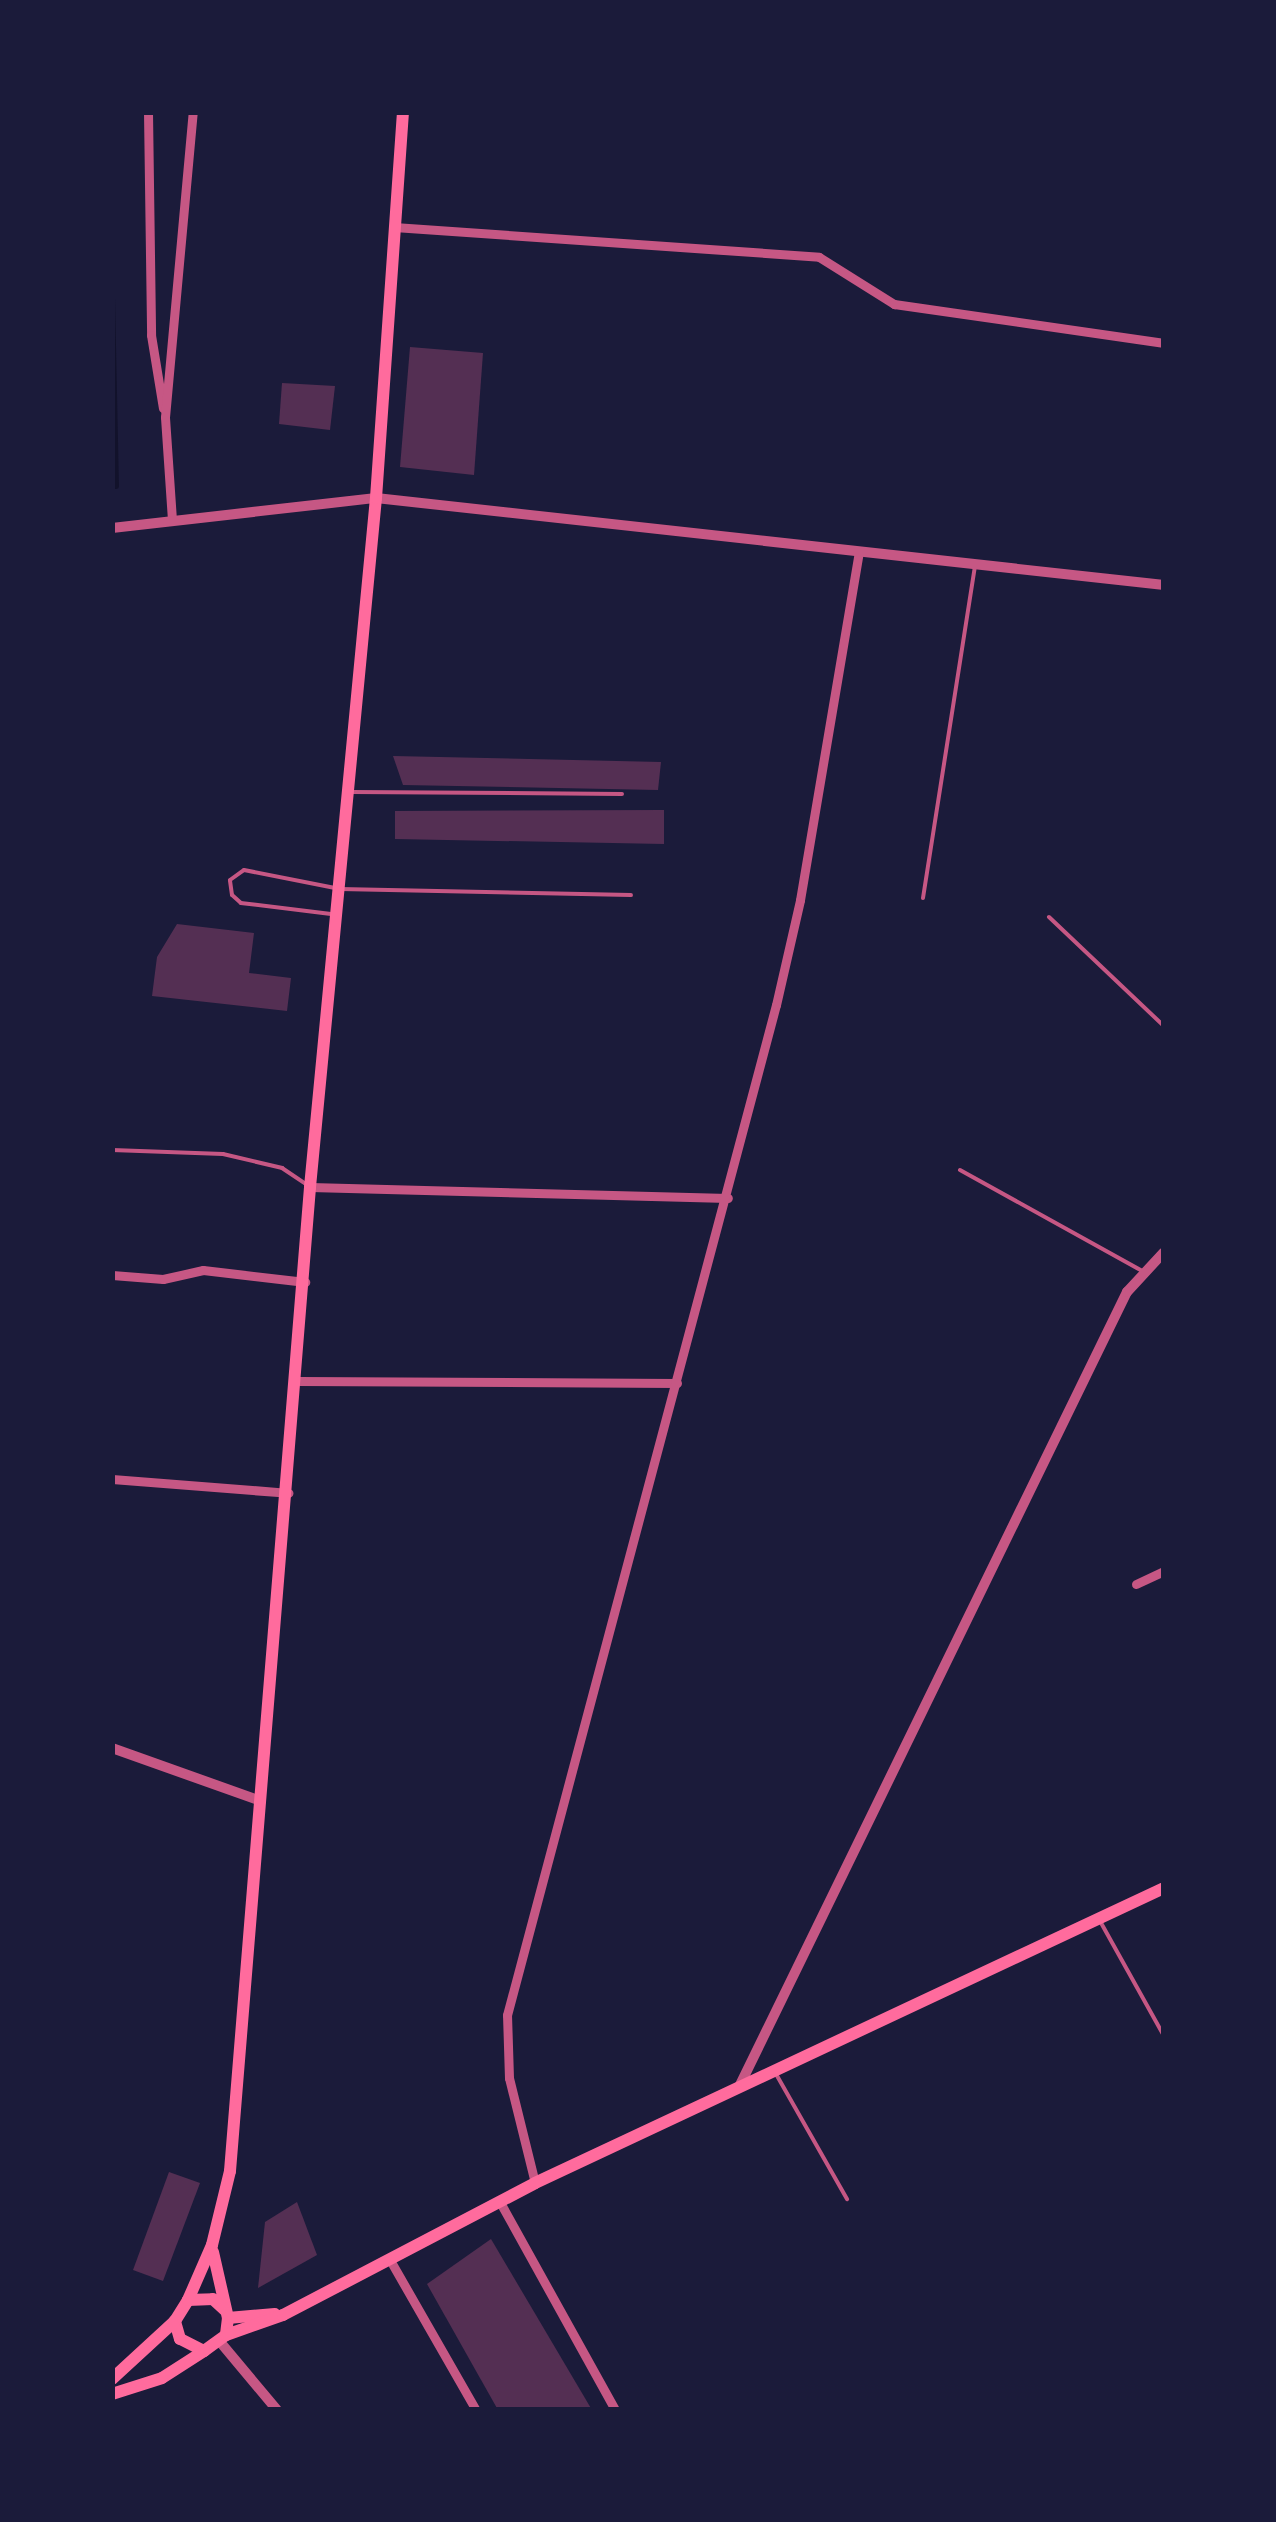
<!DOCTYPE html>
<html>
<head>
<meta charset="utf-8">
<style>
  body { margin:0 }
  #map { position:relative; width:1276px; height:2522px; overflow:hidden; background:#1b1b3a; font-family:Helvetica,sans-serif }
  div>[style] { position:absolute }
  .stream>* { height:6px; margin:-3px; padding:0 3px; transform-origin:3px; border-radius:3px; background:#12122b }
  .building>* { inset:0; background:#542f53 }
  .service>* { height:4px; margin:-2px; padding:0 2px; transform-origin:2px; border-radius:2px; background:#c65784 }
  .minor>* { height:9px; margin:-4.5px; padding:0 4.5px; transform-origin:4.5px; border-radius:4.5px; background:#c65784 }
  .tertiary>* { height:10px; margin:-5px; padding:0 5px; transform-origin:5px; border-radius:5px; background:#c65784 }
  .secondary>* { height:12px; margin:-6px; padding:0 6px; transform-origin:6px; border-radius:6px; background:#ff6b9d }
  span { translate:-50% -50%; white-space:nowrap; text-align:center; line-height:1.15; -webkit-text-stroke:8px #1b1b3a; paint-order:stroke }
  .frame { position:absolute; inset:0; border:115px solid #1b1b3a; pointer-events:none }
</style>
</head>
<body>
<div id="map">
  <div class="stream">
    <i style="left:112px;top:298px;width:188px;rotate:88.8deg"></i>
  </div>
  <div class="building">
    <i style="clip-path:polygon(410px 347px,483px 353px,474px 475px,400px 467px)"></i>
    <i style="clip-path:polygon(282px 383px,335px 386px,330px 430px,279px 424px)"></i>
    <i style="clip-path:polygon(393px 756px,661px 762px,658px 790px,403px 785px)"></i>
    <i style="clip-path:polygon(664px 810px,664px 844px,395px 839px,395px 811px)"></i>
    <i style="clip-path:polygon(177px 924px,254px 933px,249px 973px,291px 978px,287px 1011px,152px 996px,157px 957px)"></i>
    <i style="clip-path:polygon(169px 2172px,200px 2183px,163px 2281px,133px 2270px)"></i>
    <i style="clip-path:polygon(297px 2202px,317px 2255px,258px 2288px,265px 2222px)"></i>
    <i style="clip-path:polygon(491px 2239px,592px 2410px,498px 2410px,427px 2284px)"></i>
  </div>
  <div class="service">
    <i style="left:351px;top:792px;width:271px;rotate:0.4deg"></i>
    <i style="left:923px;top:898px;width:337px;rotate:-81.1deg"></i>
    <i style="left:331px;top:914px;width:91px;rotate:-173deg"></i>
    <i style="left:241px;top:903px;width:12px;rotate:-138deg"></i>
    <i style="left:232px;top:895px;width:15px;rotate:-98deg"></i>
    <i style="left:230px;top:880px;width:17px;rotate:-36deg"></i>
    <i style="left:244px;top:870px;width:98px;rotate:11.2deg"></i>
    <i style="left:340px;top:889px;width:291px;rotate:1.2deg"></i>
    <i style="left:1049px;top:917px;width:158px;rotate:43.5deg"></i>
    <i style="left:112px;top:1150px;width:111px;rotate:2.1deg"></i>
    <i style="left:223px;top:1154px;width:61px;rotate:13.3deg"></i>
    <i style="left:282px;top:1168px;width:29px;rotate:34deg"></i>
    <i style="left:960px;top:1170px;width:208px;rotate:29deg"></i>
    <i style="left:1100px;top:1921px;width:132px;rotate:60.9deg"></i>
    <i style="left:776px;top:2074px;width:144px;rotate:60.4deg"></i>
  </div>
  <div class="minor">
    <i style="left:148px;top:112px;width:223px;rotate:89.2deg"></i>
    <i style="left:151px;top:335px;width:74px;rotate:80.7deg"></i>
    <i style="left:394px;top:227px;width:426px;rotate:4deg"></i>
    <i style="left:819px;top:257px;width:89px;rotate:32.1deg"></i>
    <i style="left:894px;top:304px;width:273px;rotate:8.2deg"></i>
    <i style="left:172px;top:520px;width:103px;rotate:-93.9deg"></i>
    <i style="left:165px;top:417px;width:306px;rotate:-84.8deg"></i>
    <i style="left:310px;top:1187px;width:418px;rotate:1.5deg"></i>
    <i style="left:112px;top:1275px;width:51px;rotate:4.5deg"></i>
    <i style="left:163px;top:1279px;width:41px;rotate:-12.7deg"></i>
    <i style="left:203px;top:1270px;width:103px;rotate:6.7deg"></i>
    <i style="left:298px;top:1381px;width:379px;rotate:0.3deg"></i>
    <i style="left:112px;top:1479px;width:177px;rotate:4.5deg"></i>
    <i style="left:1136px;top:1584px;width:31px;rotate:-25deg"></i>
    <i style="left:535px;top:2183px;width:108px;rotate:-103.9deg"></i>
    <i style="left:509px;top:2078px;width:63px;rotate:-91.8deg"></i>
    <i style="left:507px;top:2015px;width:1045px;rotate:-75.09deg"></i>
    <i style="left:776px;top:1005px;width:108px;rotate:-77.1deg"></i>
    <i style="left:800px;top:900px;width:353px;rotate:-80.4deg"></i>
    <i style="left:501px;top:2204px;width:235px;rotate:61deg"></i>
    <i style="left:390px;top:2260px;width:173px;rotate:60.2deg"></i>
  </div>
  <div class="tertiary">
    <i style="left:112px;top:528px;width:266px;rotate:-6.5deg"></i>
    <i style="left:376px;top:498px;width:793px;rotate:6.3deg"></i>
    <i style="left:112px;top:1748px;width:158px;rotate:19.6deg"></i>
    <i style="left:739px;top:2087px;width:885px;rotate:-63.99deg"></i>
    <i style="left:1127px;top:1292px;width:54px;rotate:-47.2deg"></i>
    <i style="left:221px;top:2343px;width:87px;rotate:50.1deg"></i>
  </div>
  <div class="secondary">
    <i style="left:213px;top:2252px;width:68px;rotate:77.2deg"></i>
    <i style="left:228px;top:2318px;width:17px;rotate:97deg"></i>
    <i style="left:226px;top:2335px;width:27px;rotate:144deg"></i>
    <i style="left:204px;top:2351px;width:27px;rotate:-153deg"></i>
    <i style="left:180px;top:2339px;width:19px;rotate:-106deg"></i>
    <i style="left:175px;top:2321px;width:25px;rotate:-58deg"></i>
    <i style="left:188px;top:2300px;width:25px;rotate:-2deg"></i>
    <i style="left:213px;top:2299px;width:16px;rotate:43deg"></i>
    <i style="left:188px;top:2300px;width:60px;rotate:-66.4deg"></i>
    <i style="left:212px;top:2245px;width:76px;rotate:-76.3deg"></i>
    <i style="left:230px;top:2171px;width:987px;rotate:-85.35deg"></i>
    <i style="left:310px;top:1187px;width:692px;rotate:-84.53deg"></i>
    <i style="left:376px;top:498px;width:387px;rotate:-86deg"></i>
    <i style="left:228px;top:2318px;width:47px;rotate:-4.9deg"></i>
    <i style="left:226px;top:2335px;width:60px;rotate:-19.3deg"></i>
    <i style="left:283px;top:2315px;width:284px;rotate:-27.6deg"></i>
    <i style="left:535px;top:2183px;width:695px;rotate:-25.13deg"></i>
    <i style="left:112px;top:2379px;width:86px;rotate:-42.6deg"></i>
    <i style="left:112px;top:2394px;width:52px;rotate:-17.7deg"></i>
    <i style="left:162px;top:2378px;width:50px;rotate:-32.7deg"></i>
  </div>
  <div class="frame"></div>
</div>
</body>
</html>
